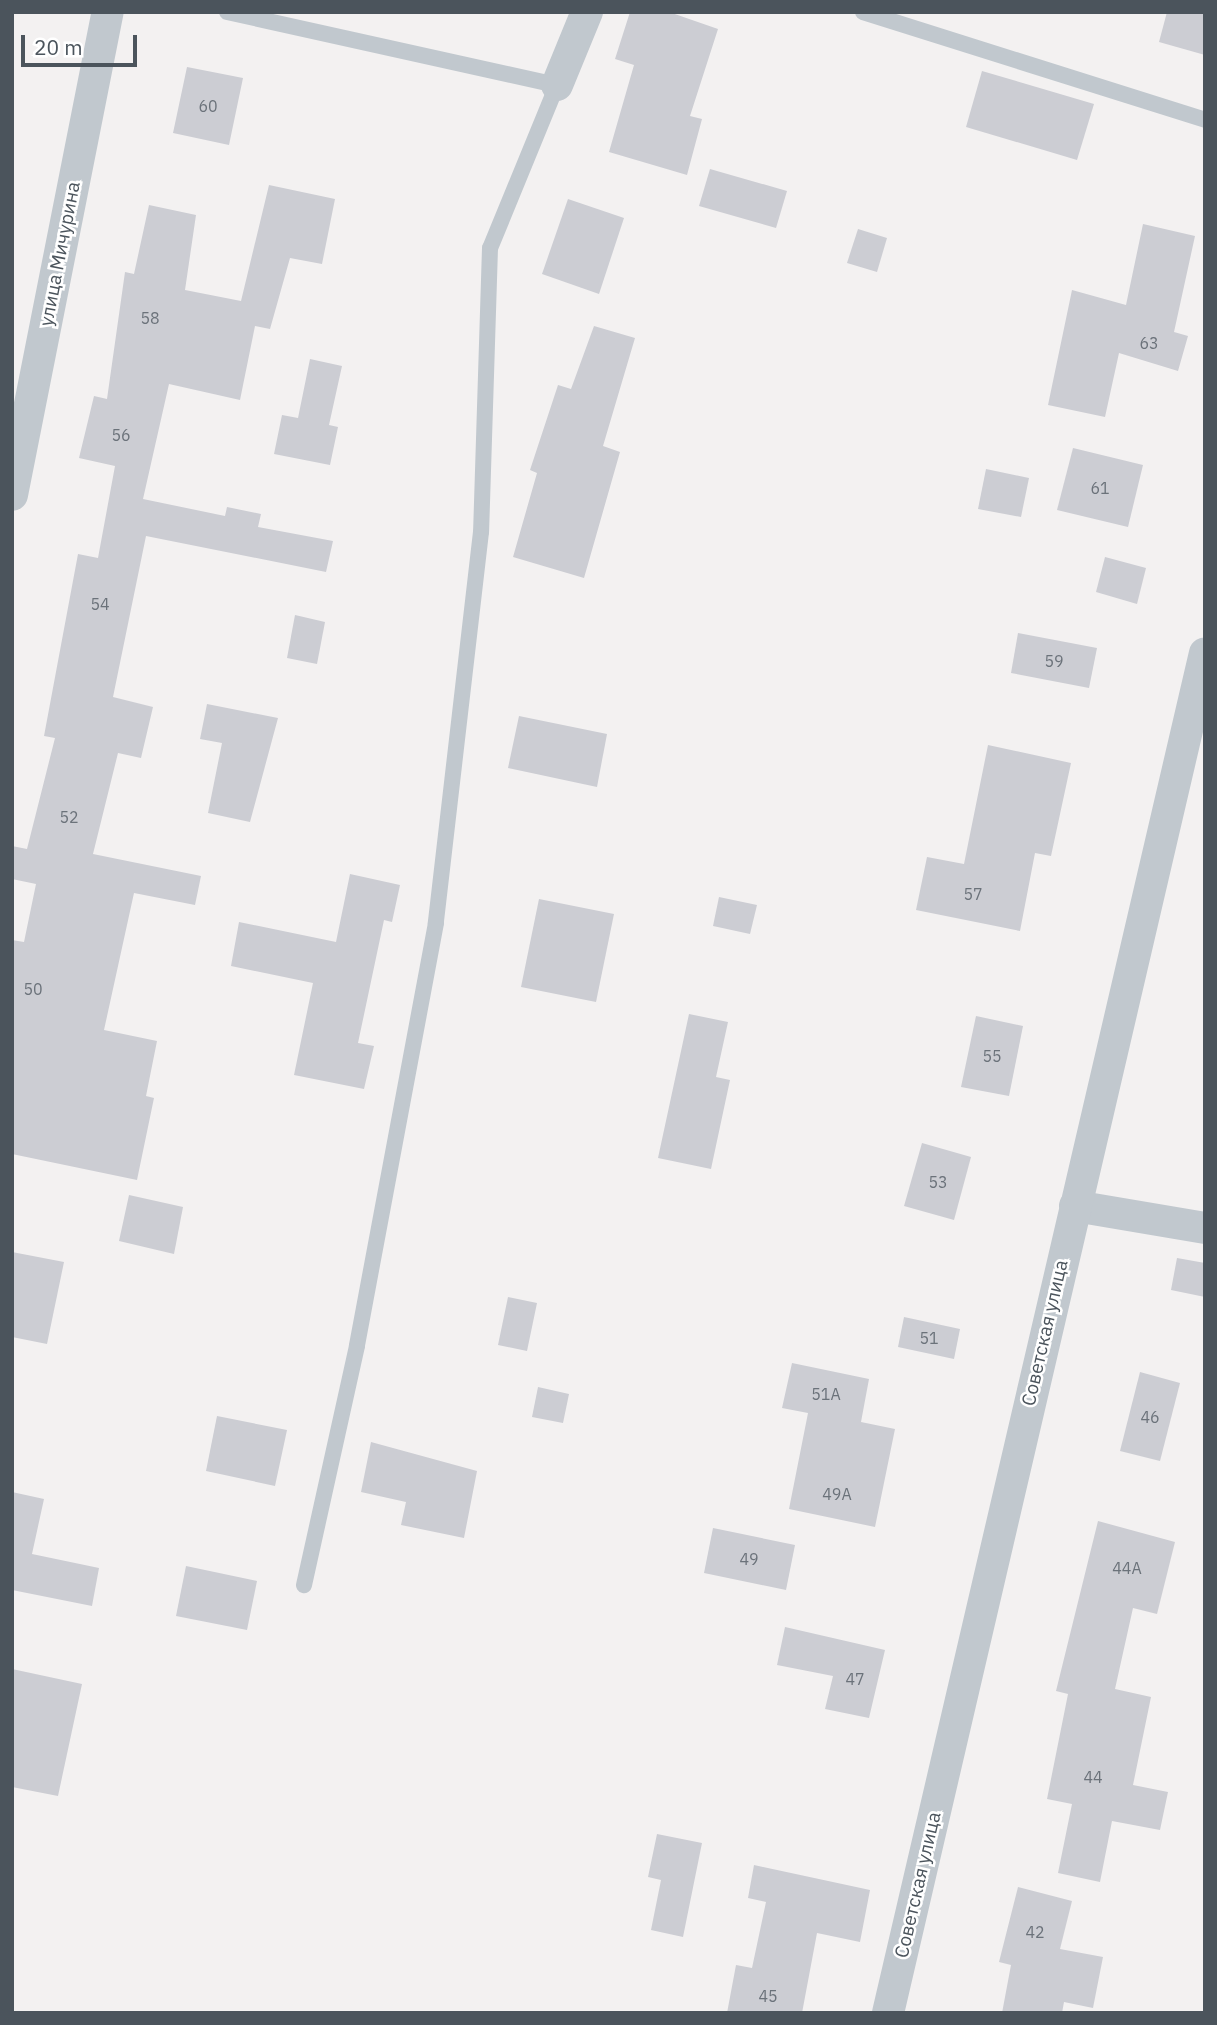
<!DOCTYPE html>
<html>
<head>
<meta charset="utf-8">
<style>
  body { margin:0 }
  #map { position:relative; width:1217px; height:2025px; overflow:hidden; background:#f3f1f1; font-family:"IBM Plex Sans",sans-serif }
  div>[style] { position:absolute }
  .building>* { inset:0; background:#cccdd3 }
  .lane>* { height:16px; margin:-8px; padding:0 8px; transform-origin:8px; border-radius:8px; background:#c1c8ce }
  .street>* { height:32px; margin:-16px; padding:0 16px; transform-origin:16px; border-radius:16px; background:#c1c8ce }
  span { translate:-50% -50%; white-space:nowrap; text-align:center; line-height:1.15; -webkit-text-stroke:5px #fff; paint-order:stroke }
  .number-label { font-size:16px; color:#6b727a }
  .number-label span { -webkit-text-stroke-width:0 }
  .street-label { font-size:19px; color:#4b545c }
  .frame { position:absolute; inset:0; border:14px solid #4b545c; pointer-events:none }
  .scale { position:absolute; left:21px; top:35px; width:116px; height:32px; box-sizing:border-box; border:4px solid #4b545c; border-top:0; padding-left:9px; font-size:21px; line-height:24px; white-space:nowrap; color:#4b545c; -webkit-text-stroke:5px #fff; paint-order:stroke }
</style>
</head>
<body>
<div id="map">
  <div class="building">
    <i style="clip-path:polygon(630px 12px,669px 12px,718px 29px,690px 116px,702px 119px,687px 175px,609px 152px,634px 65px,615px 59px)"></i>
    <i style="clip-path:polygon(1167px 12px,1205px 12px,1205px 55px,1159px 42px)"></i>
    <i style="clip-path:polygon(187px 67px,243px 78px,229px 145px,173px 133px)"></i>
    <i style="clip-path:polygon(982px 71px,1094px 104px,1077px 160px,966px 127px)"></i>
    <i style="clip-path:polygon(710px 169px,787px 191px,776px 228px,699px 206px)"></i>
    <i style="clip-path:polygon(269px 185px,335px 199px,322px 264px,290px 258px,270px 329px,255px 326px,240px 400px,169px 384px,143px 499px,225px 516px,227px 507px,261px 514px,258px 527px,333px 541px,326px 572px,146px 536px,113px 697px,153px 707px,141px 758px,118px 753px,93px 854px,201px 876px,195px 905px,134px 893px,104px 1030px,157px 1041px,146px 1096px,154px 1098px,137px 1180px,12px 1154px,12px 940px,24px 942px,36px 884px,12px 879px,12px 846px,27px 849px,55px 738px,44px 736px,78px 554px,98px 558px,115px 466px,79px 458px,94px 396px,107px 399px,125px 272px,134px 274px,149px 205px,196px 215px,185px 290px,241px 301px)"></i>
    <i style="clip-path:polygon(568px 199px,624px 218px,599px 294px,542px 274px)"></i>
    <i style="clip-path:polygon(1143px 224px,1195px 236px,1174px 332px,1188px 336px,1178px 371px,1119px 353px,1105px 417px,1048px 405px,1072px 290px,1126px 305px)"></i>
    <i style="clip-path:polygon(858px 229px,887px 238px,877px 272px,847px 263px)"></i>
    <i style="clip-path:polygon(594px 326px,635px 338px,603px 446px,620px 452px,584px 578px,513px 557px,537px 473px,530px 470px,558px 385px,571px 389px)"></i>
    <i style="clip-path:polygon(310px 359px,342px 366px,329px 425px,338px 427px,330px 465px,274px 454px,282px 415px,298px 418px)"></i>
    <i style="clip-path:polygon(1073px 448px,1143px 465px,1128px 527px,1057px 510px)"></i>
    <i style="clip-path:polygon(986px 469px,1029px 478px,1021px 517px,978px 509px)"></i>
    <i style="clip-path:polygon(1105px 557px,1146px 568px,1137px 604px,1096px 592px)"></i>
    <i style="clip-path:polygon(295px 615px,325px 622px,317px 664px,287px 658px)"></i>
    <i style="clip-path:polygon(1018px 633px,1097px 648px,1089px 688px,1011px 673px)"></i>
    <i style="clip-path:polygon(207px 704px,278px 718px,250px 822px,208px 813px,222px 743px,200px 739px)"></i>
    <i style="clip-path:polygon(519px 716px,607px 734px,597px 787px,508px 768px)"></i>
    <i style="clip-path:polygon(988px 745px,1071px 763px,1051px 856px,1035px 853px,1020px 931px,916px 910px,927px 857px,964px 864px)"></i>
    <i style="clip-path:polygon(350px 874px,400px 885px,392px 922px,384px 920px,358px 1043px,374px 1046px,364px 1089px,294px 1075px,313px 983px,231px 966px,239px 922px,336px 942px)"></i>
    <i style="clip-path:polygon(719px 897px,757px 905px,750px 934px,713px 926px)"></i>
    <i style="clip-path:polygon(539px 899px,614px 914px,596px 1002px,521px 987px)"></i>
    <i style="clip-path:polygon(689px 1014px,728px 1022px,716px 1077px,730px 1080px,711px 1169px,658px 1158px)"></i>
    <i style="clip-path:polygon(976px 1016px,1023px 1026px,1009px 1096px,961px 1087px)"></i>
    <i style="clip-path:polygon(922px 1143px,971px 1157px,954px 1220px,904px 1206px)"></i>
    <i style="clip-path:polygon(129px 1195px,183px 1207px,174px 1254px,119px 1241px)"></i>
    <i style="clip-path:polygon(12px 1252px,64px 1262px,47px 1344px,12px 1337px)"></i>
    <i style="clip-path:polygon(1177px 1258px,1205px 1263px,1205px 1297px,1171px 1290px)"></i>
    <i style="clip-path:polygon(508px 1297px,537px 1303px,527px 1351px,498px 1345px)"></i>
    <i style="clip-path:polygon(904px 1317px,960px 1329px,954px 1359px,898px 1347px)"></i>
    <i style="clip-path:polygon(792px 1363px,869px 1379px,861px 1422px,895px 1429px,875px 1527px,789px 1509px,808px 1413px,782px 1408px)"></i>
    <i style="clip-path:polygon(1140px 1372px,1180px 1383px,1160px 1461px,1120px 1451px)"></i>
    <i style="clip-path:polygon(538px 1387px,569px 1394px,563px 1423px,532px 1417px)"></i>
    <i style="clip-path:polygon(217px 1416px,287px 1430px,275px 1486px,206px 1471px)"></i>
    <i style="clip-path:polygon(371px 1442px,477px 1471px,464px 1538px,401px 1525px,406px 1502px,361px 1492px)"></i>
    <i style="clip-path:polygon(12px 1492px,44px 1499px,32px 1554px,99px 1568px,92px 1606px,12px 1590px)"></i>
    <i style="clip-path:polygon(1098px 1521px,1175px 1542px,1157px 1614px,1133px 1608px,1115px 1689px,1151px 1697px,1133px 1785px,1168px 1792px,1160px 1830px,1112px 1821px,1100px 1882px,1058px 1873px,1072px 1804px,1047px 1799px,1068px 1694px,1056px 1691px)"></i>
    <i style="clip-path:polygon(713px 1528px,795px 1545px,786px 1590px,704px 1573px)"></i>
    <i style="clip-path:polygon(186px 1566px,257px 1581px,247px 1630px,176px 1616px)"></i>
    <i style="clip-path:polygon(785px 1627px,885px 1650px,869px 1718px,825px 1709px,833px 1676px,777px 1665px)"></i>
    <i style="clip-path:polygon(12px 1669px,82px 1684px,58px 1796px,12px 1787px)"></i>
    <i style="clip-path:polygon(657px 1834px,702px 1843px,683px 1937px,651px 1930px,661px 1880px,648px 1877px)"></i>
    <i style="clip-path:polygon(754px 1865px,870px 1890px,860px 1942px,817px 1933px,802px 2013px,727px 2013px,736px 1965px,752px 1968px,766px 1902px,748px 1898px)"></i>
    <i style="clip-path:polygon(1018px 1887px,1072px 1901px,1060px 1949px,1103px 1957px,1093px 2008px,1064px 2002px,1062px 2013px,1002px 2013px,1011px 1965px,999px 1962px)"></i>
  </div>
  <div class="lane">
    <i style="left:227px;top:12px;width:338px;rotate:12.5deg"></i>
    <i style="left:557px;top:85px;width:176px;rotate:112.3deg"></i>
    <i style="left:490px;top:248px;width:284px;rotate:91.8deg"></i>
    <i style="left:481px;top:532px;width:394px;rotate:96.6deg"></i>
    <i style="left:436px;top:923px;width:430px;rotate:100.6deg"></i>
    <i style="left:357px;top:1346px;width:245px;rotate:102.5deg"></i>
    <i style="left:863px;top:12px;width:359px;rotate:17.5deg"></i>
  </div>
  <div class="street">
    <i style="left:557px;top:85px;width:79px;rotate:-67.7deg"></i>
    <i style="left:12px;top:495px;width:492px;rotate:-78.8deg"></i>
    <i style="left:1075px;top:1206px;width:132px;rotate:9.6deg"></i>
    <i style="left:888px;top:2013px;width:1396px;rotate:-76.88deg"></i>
  </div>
  <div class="number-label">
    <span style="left:208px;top:106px">60</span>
    <span style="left:150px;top:318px">58</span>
    <span style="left:1149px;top:343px">63</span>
    <span style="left:121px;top:435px">56</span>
    <span style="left:1100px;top:488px">61</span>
    <span style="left:100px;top:604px">54</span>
    <span style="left:1054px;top:661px">59</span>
    <span style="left:69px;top:817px">52</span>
    <span style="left:973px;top:894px">57</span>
    <span style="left:33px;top:989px">50</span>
    <span style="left:992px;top:1056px">55</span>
    <span style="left:938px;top:1182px">53</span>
    <span style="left:929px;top:1338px">51</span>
    <span style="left:826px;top:1394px">51А</span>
    <span style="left:1150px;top:1417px">46</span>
    <span style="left:837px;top:1494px">49А</span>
    <span style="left:749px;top:1559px">49</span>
    <span style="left:1127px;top:1568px">44А</span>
    <span style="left:855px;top:1679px">47</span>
    <span style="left:1093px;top:1777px">44</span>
    <span style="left:1035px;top:1932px">42</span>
    <span style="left:768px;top:1996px">45</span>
  </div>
  <div class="street-label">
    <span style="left:60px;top:254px;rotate:-79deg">улица Мичурина</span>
    <span style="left:1045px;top:1333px;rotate:-77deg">Советская улица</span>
    <span style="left:918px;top:1885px;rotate:-77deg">Советская улица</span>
  </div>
  <div class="frame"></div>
  <div class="scale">20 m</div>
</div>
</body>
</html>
